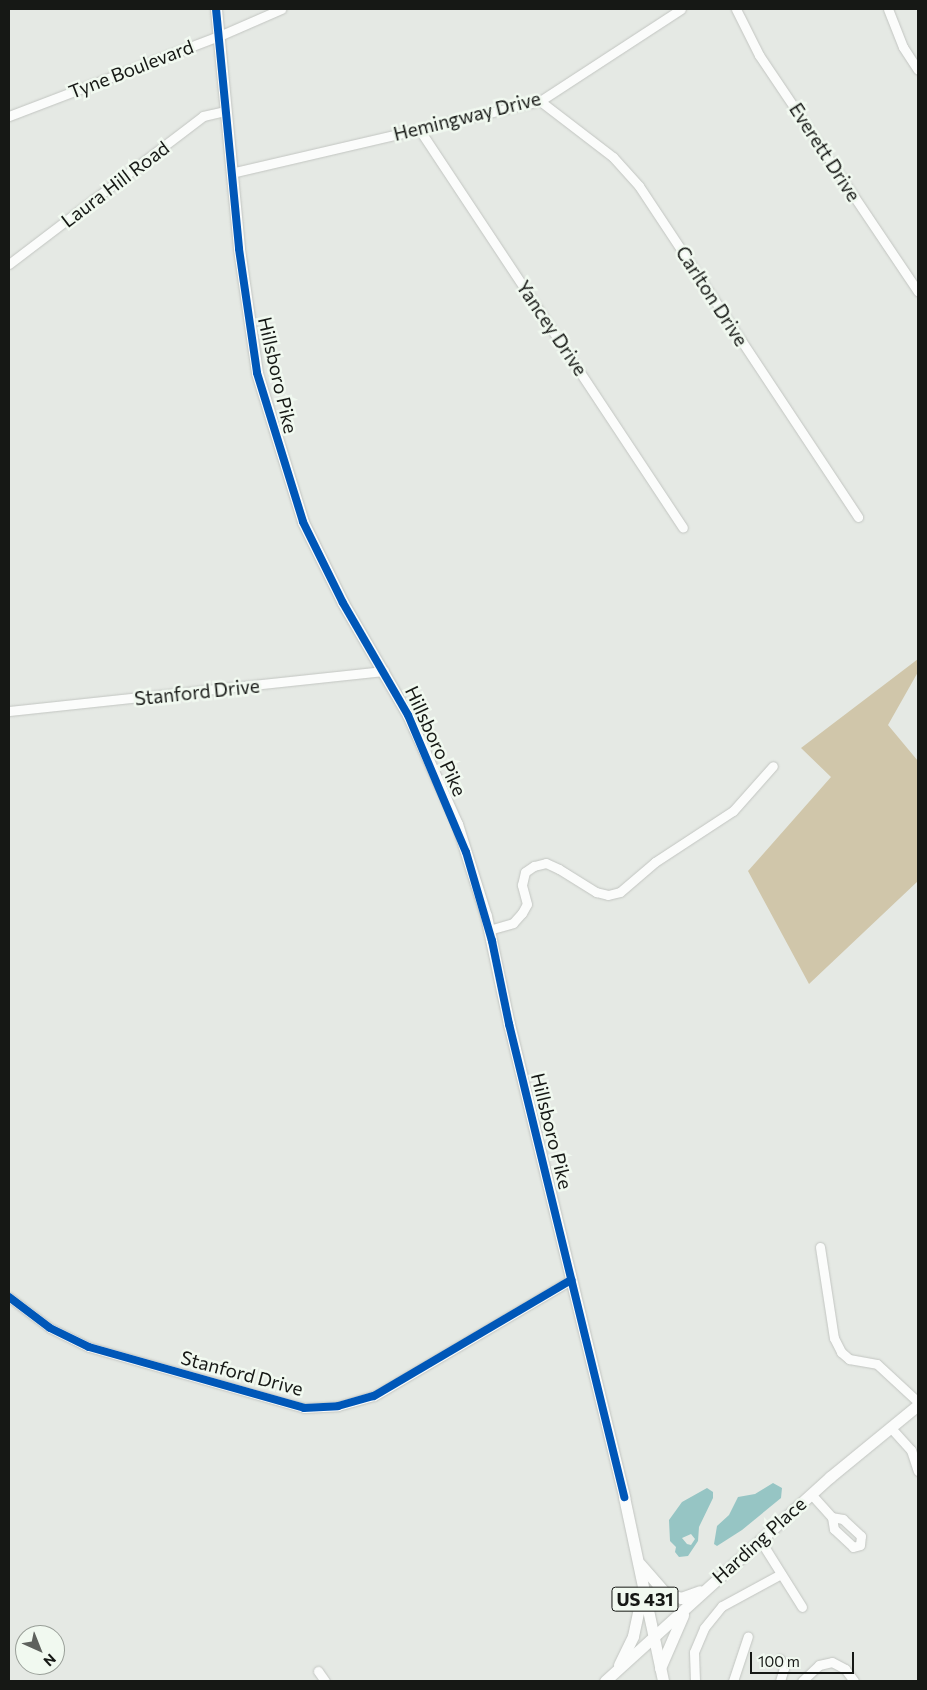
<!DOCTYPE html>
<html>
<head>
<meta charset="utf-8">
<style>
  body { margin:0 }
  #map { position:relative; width:927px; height:1690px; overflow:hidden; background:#e5e9e4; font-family:Commissioner,sans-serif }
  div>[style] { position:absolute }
  .forest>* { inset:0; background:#d0c6aa }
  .water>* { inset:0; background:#96c5c4 }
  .roads { filter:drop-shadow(0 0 1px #c2c5c1) drop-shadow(0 0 1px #c2c5c1) }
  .minor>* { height:9px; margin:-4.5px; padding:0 4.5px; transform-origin:4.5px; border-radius:4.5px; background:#fbfcfb }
  .major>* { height:11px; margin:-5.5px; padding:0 5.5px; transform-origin:5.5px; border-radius:5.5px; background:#fbfcfb }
  .cycleway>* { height:8px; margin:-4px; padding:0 4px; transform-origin:4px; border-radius:4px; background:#0057b8 }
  span { translate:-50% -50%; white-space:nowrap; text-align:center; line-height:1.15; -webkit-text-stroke:5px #f1f9f0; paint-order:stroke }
  .shield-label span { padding:1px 4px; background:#f1f9f0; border:1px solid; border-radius:4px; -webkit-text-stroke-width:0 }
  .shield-label { font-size:18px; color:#161815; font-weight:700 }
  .street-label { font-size:19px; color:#161815 }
  .frame { position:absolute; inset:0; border:10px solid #161815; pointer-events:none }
  .north { position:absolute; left:15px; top:1625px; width:50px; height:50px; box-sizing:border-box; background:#f1f9f0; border:1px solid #999f98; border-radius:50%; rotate:136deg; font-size:14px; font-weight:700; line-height:20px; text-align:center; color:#161815 }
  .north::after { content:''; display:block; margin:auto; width:18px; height:22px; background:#5e615d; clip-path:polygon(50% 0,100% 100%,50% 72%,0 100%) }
  .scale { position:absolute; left:750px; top:1652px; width:104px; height:22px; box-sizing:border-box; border:2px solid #161815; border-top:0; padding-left:6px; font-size:15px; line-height:18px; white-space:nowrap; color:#161815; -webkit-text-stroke:4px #f1f9f0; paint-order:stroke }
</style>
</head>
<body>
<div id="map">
  <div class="forest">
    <i style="clip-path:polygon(918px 659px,918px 672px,888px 725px,918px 761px,918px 881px,809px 984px,748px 871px,831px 777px,801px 748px)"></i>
  </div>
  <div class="water">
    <i style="clip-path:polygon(773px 1483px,782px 1488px,781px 1498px,742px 1530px,717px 1546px,714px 1544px,717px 1526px,729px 1515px,738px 1497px,755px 1494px)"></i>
    <i style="clip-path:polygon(evenodd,707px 1488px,713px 1492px,713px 1498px,699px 1527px,698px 1541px,688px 1556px,679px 1557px,675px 1552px,676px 1547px,670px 1541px,669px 1520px,682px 1502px,707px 1488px,691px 1534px,695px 1539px,691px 1545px,687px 1544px,682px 1538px,691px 1534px)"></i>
  </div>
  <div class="roads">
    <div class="minor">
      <i style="left:736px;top:9px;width:51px;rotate:63.4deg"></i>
      <i style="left:759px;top:55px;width:285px;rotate:56.1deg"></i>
      <i style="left:888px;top:9px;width:41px;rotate:68.5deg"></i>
      <i style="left:903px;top:47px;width:27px;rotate:57deg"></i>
      <i style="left:540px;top:101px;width:92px;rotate:37.5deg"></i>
      <i style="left:613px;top:157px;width:39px;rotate:48deg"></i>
      <i style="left:639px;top:186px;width:397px;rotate:56.5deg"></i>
      <i style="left:9px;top:116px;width:225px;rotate:-20.9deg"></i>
      <i style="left:219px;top:36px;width:68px;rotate:-23.5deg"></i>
      <i style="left:419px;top:129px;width:478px;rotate:56.5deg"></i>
      <i style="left:231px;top:173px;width:317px;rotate:-13.1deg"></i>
      <i style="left:540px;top:101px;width:168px;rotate:-33.1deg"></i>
      <i style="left:9px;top:264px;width:244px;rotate:-37.3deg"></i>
      <i style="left:203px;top:116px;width:22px;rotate:-13deg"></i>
      <i style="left:9px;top:711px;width:377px;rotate:-6.1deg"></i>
      <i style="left:489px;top:930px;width:25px;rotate:-16deg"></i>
      <i style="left:513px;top:923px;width:13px;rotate:-48deg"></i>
      <i style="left:522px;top:913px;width:10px;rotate:-61deg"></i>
      <i style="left:527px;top:904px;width:20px;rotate:-105deg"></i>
      <i style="left:522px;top:885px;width:13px;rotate:-77deg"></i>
      <i style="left:525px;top:872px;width:11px;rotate:-34deg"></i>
      <i style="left:534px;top:866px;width:12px;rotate:-14deg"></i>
      <i style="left:546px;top:863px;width:14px;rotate:25deg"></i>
      <i style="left:559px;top:869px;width:44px;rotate:31.9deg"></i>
      <i style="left:596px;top:892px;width:12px;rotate:14deg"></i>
      <i style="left:608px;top:895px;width:12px;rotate:-14deg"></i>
      <i style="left:620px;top:892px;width:46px;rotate:-40.6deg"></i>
      <i style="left:655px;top:862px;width:93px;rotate:-33.2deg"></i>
      <i style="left:733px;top:811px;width:60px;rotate:-48.4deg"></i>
      <i style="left:820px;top:1247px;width:92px;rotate:81.3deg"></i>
      <i style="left:834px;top:1338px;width:16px;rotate:63deg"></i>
      <i style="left:841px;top:1352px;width:11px;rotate:41deg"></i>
      <i style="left:849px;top:1359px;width:28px;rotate:10deg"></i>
      <i style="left:877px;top:1364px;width:56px;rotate:42.8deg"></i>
      <i style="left:9px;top:1297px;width:51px;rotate:37.1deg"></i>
      <i style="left:50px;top:1328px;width:43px;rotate:26deg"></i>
      <i style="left:89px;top:1347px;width:223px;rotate:15.8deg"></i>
      <i style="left:304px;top:1408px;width:34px;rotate:-3deg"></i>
      <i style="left:338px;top:1406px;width:37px;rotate:-16deg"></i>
      <i style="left:374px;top:1396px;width:229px;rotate:-30.5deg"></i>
      <i style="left:891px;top:1428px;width:30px;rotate:48deg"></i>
      <i style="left:911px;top:1450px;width:22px;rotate:72deg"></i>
      <i style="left:811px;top:1494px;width:31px;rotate:48deg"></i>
      <i style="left:832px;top:1517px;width:12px;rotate:81deg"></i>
      <i style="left:834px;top:1529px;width:26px;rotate:43deg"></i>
      <i style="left:853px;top:1547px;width:7px;rotate:-16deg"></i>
      <i style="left:860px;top:1545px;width:9px;rotate:-84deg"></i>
      <i style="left:861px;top:1536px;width:25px;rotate:-137deg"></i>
      <i style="left:843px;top:1519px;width:11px;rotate:-170deg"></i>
      <i style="left:760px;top:1540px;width:79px;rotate:57.9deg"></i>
      <i style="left:780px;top:1659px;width:10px;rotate:66deg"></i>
      <i style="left:784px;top:1668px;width:14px;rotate:107deg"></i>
      <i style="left:318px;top:1671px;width:12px;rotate:55deg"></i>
      <i style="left:695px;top:1681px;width:29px;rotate:-92deg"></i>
      <i style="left:694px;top:1652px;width:26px;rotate:-67deg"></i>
      <i style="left:704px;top:1628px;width:28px;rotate:-51deg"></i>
      <i style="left:722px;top:1606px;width:67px;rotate:-28.5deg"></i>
      <i style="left:733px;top:1681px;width:47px;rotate:-71.6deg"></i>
      <i style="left:802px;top:1681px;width:23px;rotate:-43deg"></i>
      <i style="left:819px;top:1665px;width:13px;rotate:-13deg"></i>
      <i style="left:832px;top:1662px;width:15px;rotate:28deg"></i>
      <i style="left:845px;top:1669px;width:15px;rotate:53deg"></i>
    </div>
    <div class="major">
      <i style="left:216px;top:9px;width:241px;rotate:84.5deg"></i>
      <i style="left:239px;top:249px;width:125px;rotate:81.7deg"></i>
      <i style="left:257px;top:373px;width:156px;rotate:72.8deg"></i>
      <i style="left:303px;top:522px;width:90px;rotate:63.7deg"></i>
      <i style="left:343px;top:603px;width:129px;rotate:59.9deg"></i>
      <i style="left:408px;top:715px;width:120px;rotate:65.8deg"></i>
      <i style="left:457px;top:824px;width:96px;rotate:72.5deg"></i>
      <i style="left:486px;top:916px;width:110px;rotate:78deg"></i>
      <i style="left:509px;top:1024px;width:487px;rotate:76.3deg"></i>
      <i style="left:624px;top:1497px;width:188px;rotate:78deg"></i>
      <i style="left:640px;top:1564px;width:38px;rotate:49deg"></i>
      <i style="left:665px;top:1593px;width:17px;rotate:17deg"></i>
      <i style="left:681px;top:1598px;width:20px;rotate:-20deg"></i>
      <i style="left:619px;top:1665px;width:32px;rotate:-64deg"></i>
      <i style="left:633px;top:1636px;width:39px;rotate:-78deg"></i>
      <i style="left:660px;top:1668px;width:58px;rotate:-66.5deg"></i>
      <i style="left:605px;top:1681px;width:304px;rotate:-42.2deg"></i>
      <i style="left:830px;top:1477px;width:114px;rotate:-39.3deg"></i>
    </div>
  </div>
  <div class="cycleway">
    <i style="left:216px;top:9px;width:241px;rotate:84.5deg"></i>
    <i style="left:239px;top:249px;width:125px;rotate:81.7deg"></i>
    <i style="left:257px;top:373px;width:156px;rotate:72.8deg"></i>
    <i style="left:303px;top:522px;width:90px;rotate:63.7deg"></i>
    <i style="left:343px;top:603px;width:129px;rotate:59.9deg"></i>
    <i style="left:408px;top:715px;width:149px;rotate:67.1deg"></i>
    <i style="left:466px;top:852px;width:93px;rotate:73.7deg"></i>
    <i style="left:492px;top:941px;width:85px;rotate:78.4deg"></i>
    <i style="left:509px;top:1024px;width:487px;rotate:76.3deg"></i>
    <i style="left:9px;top:1297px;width:51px;rotate:37.1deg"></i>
    <i style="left:50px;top:1328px;width:43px;rotate:26deg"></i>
    <i style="left:89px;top:1347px;width:223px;rotate:15.8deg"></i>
    <i style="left:304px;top:1408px;width:34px;rotate:-3deg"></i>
    <i style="left:338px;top:1406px;width:37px;rotate:-16deg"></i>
    <i style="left:374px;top:1396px;width:229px;rotate:-30.5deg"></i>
  </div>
  <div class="shield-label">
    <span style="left:645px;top:1599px">US 431</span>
  </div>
  <div class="street-label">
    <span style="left:131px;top:69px;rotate:-21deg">Tyne Boulevard</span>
    <span style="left:467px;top:116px;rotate:-14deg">Hemingway Drive</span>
    <span style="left:825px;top:152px;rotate:57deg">Everett Drive</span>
    <span style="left:115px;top:184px;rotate:-37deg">Laura Hill Road</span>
    <span style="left:712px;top:296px;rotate:57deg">Carlton Drive</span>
    <span style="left:552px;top:328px;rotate:56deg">Yancey Drive</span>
    <span style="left:278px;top:375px;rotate:77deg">Hillsboro Pike</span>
    <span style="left:197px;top:692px;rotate:-6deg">Stanford Drive</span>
    <span style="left:436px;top:741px;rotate:65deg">Hillsboro Pike</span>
    <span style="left:552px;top:1131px;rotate:76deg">Hillsboro Pike</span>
    <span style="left:242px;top:1373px;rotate:15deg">Stanford Drive</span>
    <span style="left:759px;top:1540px;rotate:-42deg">Harding Place</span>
  </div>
  <div class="frame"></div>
  <div class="north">N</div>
  <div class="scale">100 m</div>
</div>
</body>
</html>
